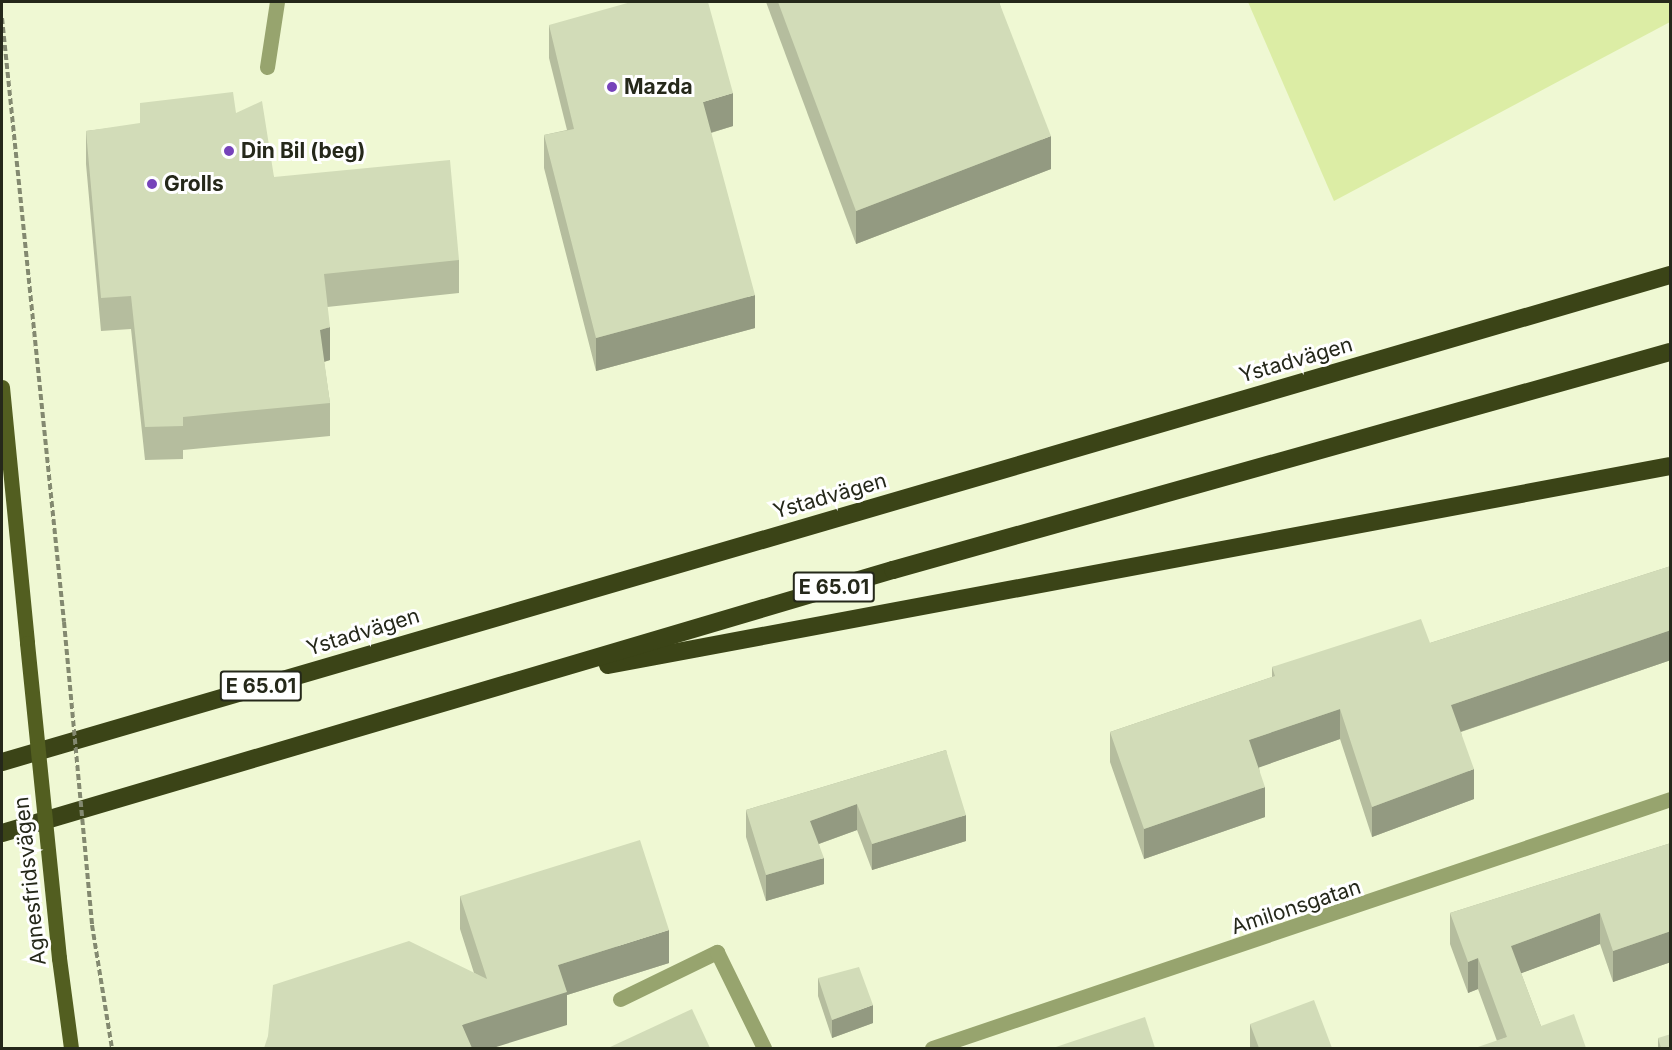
<!DOCTYPE html>
<html>
<head>
<meta charset="utf-8">
<style>
  body { margin:0 }
  #map { position:relative; width:1672px; height:1050px; overflow:hidden; background:#eff8d3; font-family:Inter,sans-serif }
  div>[style] { position:absolute }
  .green>* { inset:0; background:#dceda5 }
  .path>* { height:4px; margin-top:-2px; transform-origin:0; background:repeating-linear-gradient(90deg,#838970 0 6px,transparent 0 9px) }
  .minor>* { height:15px; margin:-7.5px; padding:0 7.5px; transform-origin:7.5px; border-radius:7.5px; background:#97a46e }
  .major>* { height:15px; margin:-7.5px; padding:0 7.5px; transform-origin:7.5px; border-radius:7.5px; background:#525e20 }
  .highway>* { height:18px; margin:-9px; padding:0 9px; transform-origin:9px; border-radius:9px; background:#3b4417 }
  .path-bridge>* { height:4px; margin-top:-2px; transform-origin:0; background:repeating-linear-gradient(90deg,#838970 0 6px,transparent 0 9px) }
  .major-bridge>* { height:15px; margin:-7.5px; padding:0 7.5px; transform-origin:7.5px; border-radius:7.5px; background:#525e20 }
  .wall>* { inset:0; background:#b5bd9e }
  .shaded-wall>* { inset:0; background:#939a81 }
  .building>* { inset:0; background:#d2dcb8 }
  .dots>* { width:16px; height:16px; translate:-50% -50%; box-sizing:border-box; border:3px solid #fff; border-radius:50% }
  span { translate:-50% -50%; white-space:nowrap; text-align:center; line-height:1.15; -webkit-text-stroke:6px #fff; paint-order:stroke }
  .shield-label span { padding:2px 4px; background:#fff; border:2px solid; border-radius:4px; -webkit-text-stroke-width:0 }
  .shield-label { font-size:20px; color:#25281a; font-weight:700 }
  .poi-label { font-size:21px; color:#25281a; font-weight:700 }
  .left { translate:0 -50%; text-align:left }
  .street-label { font-size:21px; color:#25281a }
  .frame { position:absolute; inset:0; border:3px solid #25281a; pointer-events:none }
</style>
</head>
<body>
<div id="map">
  <div class="green">
    <i style="clip-path:polygon(1248px 2px,1670px 2px,1670px 22px,1334px 201px)"></i>
  </div>
  <div class="path">
    <i style="left:2px;top:18px;width:607px;rotate:84.14deg"></i>
    <i style="left:92px;top:925px;width:125px;rotate:80.8deg"></i>
  </div>
  <div class="minor">
    <i style="left:267px;top:67px;width:66px;rotate:-81.3deg"></i>
    <i style="left:620px;top:999px;width:108px;rotate:-25.9deg"></i>
    <i style="left:717px;top:952px;width:107px;rotate:63.9deg"></i>
    <i style="left:932px;top:1048px;width:779px;rotate:-18.64deg"></i>
  </div>
  <div class="major">
    <i style="left:2px;top:387px;width:257px;rotate:84.4deg"></i>
    <i style="left:59px;top:958px;width:91px;rotate:82.4deg"></i>
  </div>
  <div class="highway">
    <i style="left:608px;top:665px;width:1080px;rotate:-10.61deg"></i>
    <i style="left:2px;top:762px;width:1738px;rotate:-16.28deg"></i>
    <i style="left:2px;top:833px;width:929px;rotate:-16.45deg"></i>
    <i style="left:893px;top:570px;width:807px;rotate:-15.67deg"></i>
  </div>
  <div class="path-bridge">
    <i style="left:64px;top:622px;width:304px;rotate:84.7deg"></i>
  </div>
  <div class="major-bridge">
    <i style="left:27px;top:643px;width:317px;rotate:84.2deg"></i>
  </div>
  <div class="wall">
    <i style="clip-path:polygon(766px 2px,999px 2px,1051px 169px,856px 244px)"></i>
    <i style="clip-path:polygon(549px 25px,733px 126px,711px 133px,755px 328px,596px 371px,544px 168px,544px 135px,567px 130px,549px 58px)"></i>
    <i style="clip-path:polygon(236px 113px,274px 177px,459px 260px,459px 293px,327px 307px,330px 360px,324px 362px,330px 403px,330px 436px,183px 450px,183px 459px,145px 460px,131px 329px,101px 331px,86px 164px,86px 131px)"></i>
    <i style="clip-path:polygon(1671px 566px,1671px 660px,1461px 732px,1474px 799px,1372px 837px,1340px 739px,1259px 767px,1265px 817px,1144px 859px,1110px 762px,1110px 732px,1272px 677px,1272px 667px,1430px 643px)"></i>
    <i style="clip-path:polygon(946px 750px,966px 841px,872px 870px,857px 830px,819px 844px,824px 884px,766px 901px,746px 837px,746px 810px)"></i>
    <i style="clip-path:polygon(1671px 843px,1671px 962px,1613px 982px,1600px 944px,1521px 973px,1541px 1026px,1497px 1041px,1478px 989px,1468px 993px,1450px 944px,1450px 913px)"></i>
    <i style="clip-path:polygon(460px 896px,669px 963px,567px 995px,567px 1025px,474px 973px,460px 929px)"></i>
    <i style="clip-path:polygon(818px 978px,873px 1023px,832px 1038px,818px 996px)"></i>
    <i style="clip-path:polygon(1250px 1024px,1332px 1048px,1250px 1048px)"></i>
    <i style="clip-path:polygon(1658px 1038px,1671px 1048px,1658px 1048px)"></i>
  </div>
  <div class="shaded-wall">
    <i style="clip-path:polygon(733px 93px,733px 126px,703px 135px,703px 102px)"></i>
    <i style="clip-path:polygon(1051px 136px,1051px 169px,856px 244px,856px 211px)"></i>
    <i style="clip-path:polygon(755px 295px,755px 328px,596px 371px,596px 338px)"></i>
    <i style="clip-path:polygon(330px 327px,330px 360px,320px 363px,320px 330px)"></i>
    <i style="clip-path:polygon(1671px 630px,1671px 660px,1451px 735px,1451px 705px)"></i>
    <i style="clip-path:polygon(1340px 709px,1340px 739px,1249px 771px,1249px 740px)"></i>
    <i style="clip-path:polygon(1474px 769px,1474px 799px,1372px 837px,1372px 807px)"></i>
    <i style="clip-path:polygon(1265px 787px,1265px 817px,1144px 859px,1144px 829px)"></i>
    <i style="clip-path:polygon(857px 804px,857px 830px,810px 847px,810px 821px)"></i>
    <i style="clip-path:polygon(966px 815px,966px 841px,872px 870px,872px 844px)"></i>
    <i style="clip-path:polygon(824px 858px,824px 884px,766px 901px,766px 875px)"></i>
    <i style="clip-path:polygon(1600px 913px,1600px 944px,1511px 977px,1511px 946px)"></i>
    <i style="clip-path:polygon(669px 930px,669px 963px,567px 995px,567px 1025px,493px 1048px,462px 1048px,462px 1025px,558px 965px)"></i>
    <i style="clip-path:polygon(1671px 931px,1671px 962px,1613px 982px,1613px 951px)"></i>
    <i style="clip-path:polygon(1478px 958px,1478px 989px,1468px 993px,1468px 962px)"></i>
    <i style="clip-path:polygon(873px 1005px,873px 1023px,832px 1038px,832px 1020px)"></i>
  </div>
  <div class="building">
    <i style="clip-path:polygon(631px 2px,708px 2px,733px 93px,703px 102px,755px 295px,596px 338px,544px 135px,574px 129px,549px 25px)"></i>
    <i style="clip-path:polygon(778px 2px,999px 2px,1051px 136px,856px 211px)"></i>
    <i style="clip-path:polygon(233px 92px,236px 113px,262px 101px,274px 177px,450px 160px,459px 260px,324px 274px,330px 327px,320px 330px,330px 403px,183px 417px,183px 426px,145px 427px,131px 296px,101px 298px,86px 131px,140px 123px,140px 103px)"></i>
    <i style="clip-path:polygon(1671px 566px,1671px 630px,1451px 705px,1474px 769px,1372px 807px,1340px 709px,1249px 740px,1265px 787px,1144px 829px,1110px 732px,1275px 676px,1272px 667px,1421px 619px,1430px 643px)"></i>
    <i style="clip-path:polygon(946px 750px,966px 815px,872px 844px,857px 804px,810px 821px,824px 858px,766px 875px,746px 810px)"></i>
    <i style="clip-path:polygon(640px 840px,669px 930px,558px 965px,567px 992px,462px 1025px,472px 1048px,264px 1048px,268px 1036px,273px 985px,409px 941px,487px 979px,460px 896px)"></i>
    <i style="clip-path:polygon(1671px 843px,1671px 931px,1613px 951px,1600px 913px,1511px 946px,1541px 1026px,1574px 1014px,1586px 1048px,1475px 1048px,1507px 1037px,1478px 958px,1468px 962px,1450px 913px)"></i>
    <i style="clip-path:polygon(859px 967px,873px 1005px,832px 1020px,818px 978px)"></i>
    <i style="clip-path:polygon(1314px 1000px,1332px 1048px,1259px 1048px,1250px 1024px)"></i>
    <i style="clip-path:polygon(692px 1009px,710px 1048px,608px 1048px)"></i>
    <i style="clip-path:polygon(1145px 1017px,1155px 1048px,1053px 1048px)"></i>
    <i style="clip-path:polygon(1671px 1034px,1671px 1048px,1661px 1048px,1658px 1038px)"></i>
  </div>
  <div class="dots">
    <i style="left:612px;top:87px;background:#7643ba"></i>
    <i style="left:229px;top:151px;background:#7643ba"></i>
    <i style="left:152px;top:184px;background:#7643ba"></i>
  </div>
  <div class="shield-label">
    <span style="left:834px;top:587px">E 65.01</span>
    <span style="left:261px;top:686px">E 65.01</span>
  </div>
  <div class="poi-label">
    <span class="left" style="left:624px;top:87px">Mazda</span>
    <span class="left" style="left:241px;top:151px">Din Bil (beg)</span>
    <span class="left" style="left:164px;top:184px">Grolls</span>
  </div>
  <div class="street-label">
    <span style="left:1296px;top:360px;rotate:-16deg">Ystadvägen</span>
    <span style="left:830px;top:496px;rotate:-16deg">Ystadvägen</span>
    <span style="left:363px;top:632px;rotate:-17deg">Ystadvägen</span>
    <span style="left:30px;top:881px;rotate:-96deg">Agnesfridsvägen</span>
    <span style="left:1296px;top:907px;rotate:-18deg">Amilonsgatan</span>
  </div>
  <div class="frame"></div>
</div>
</body>
</html>
